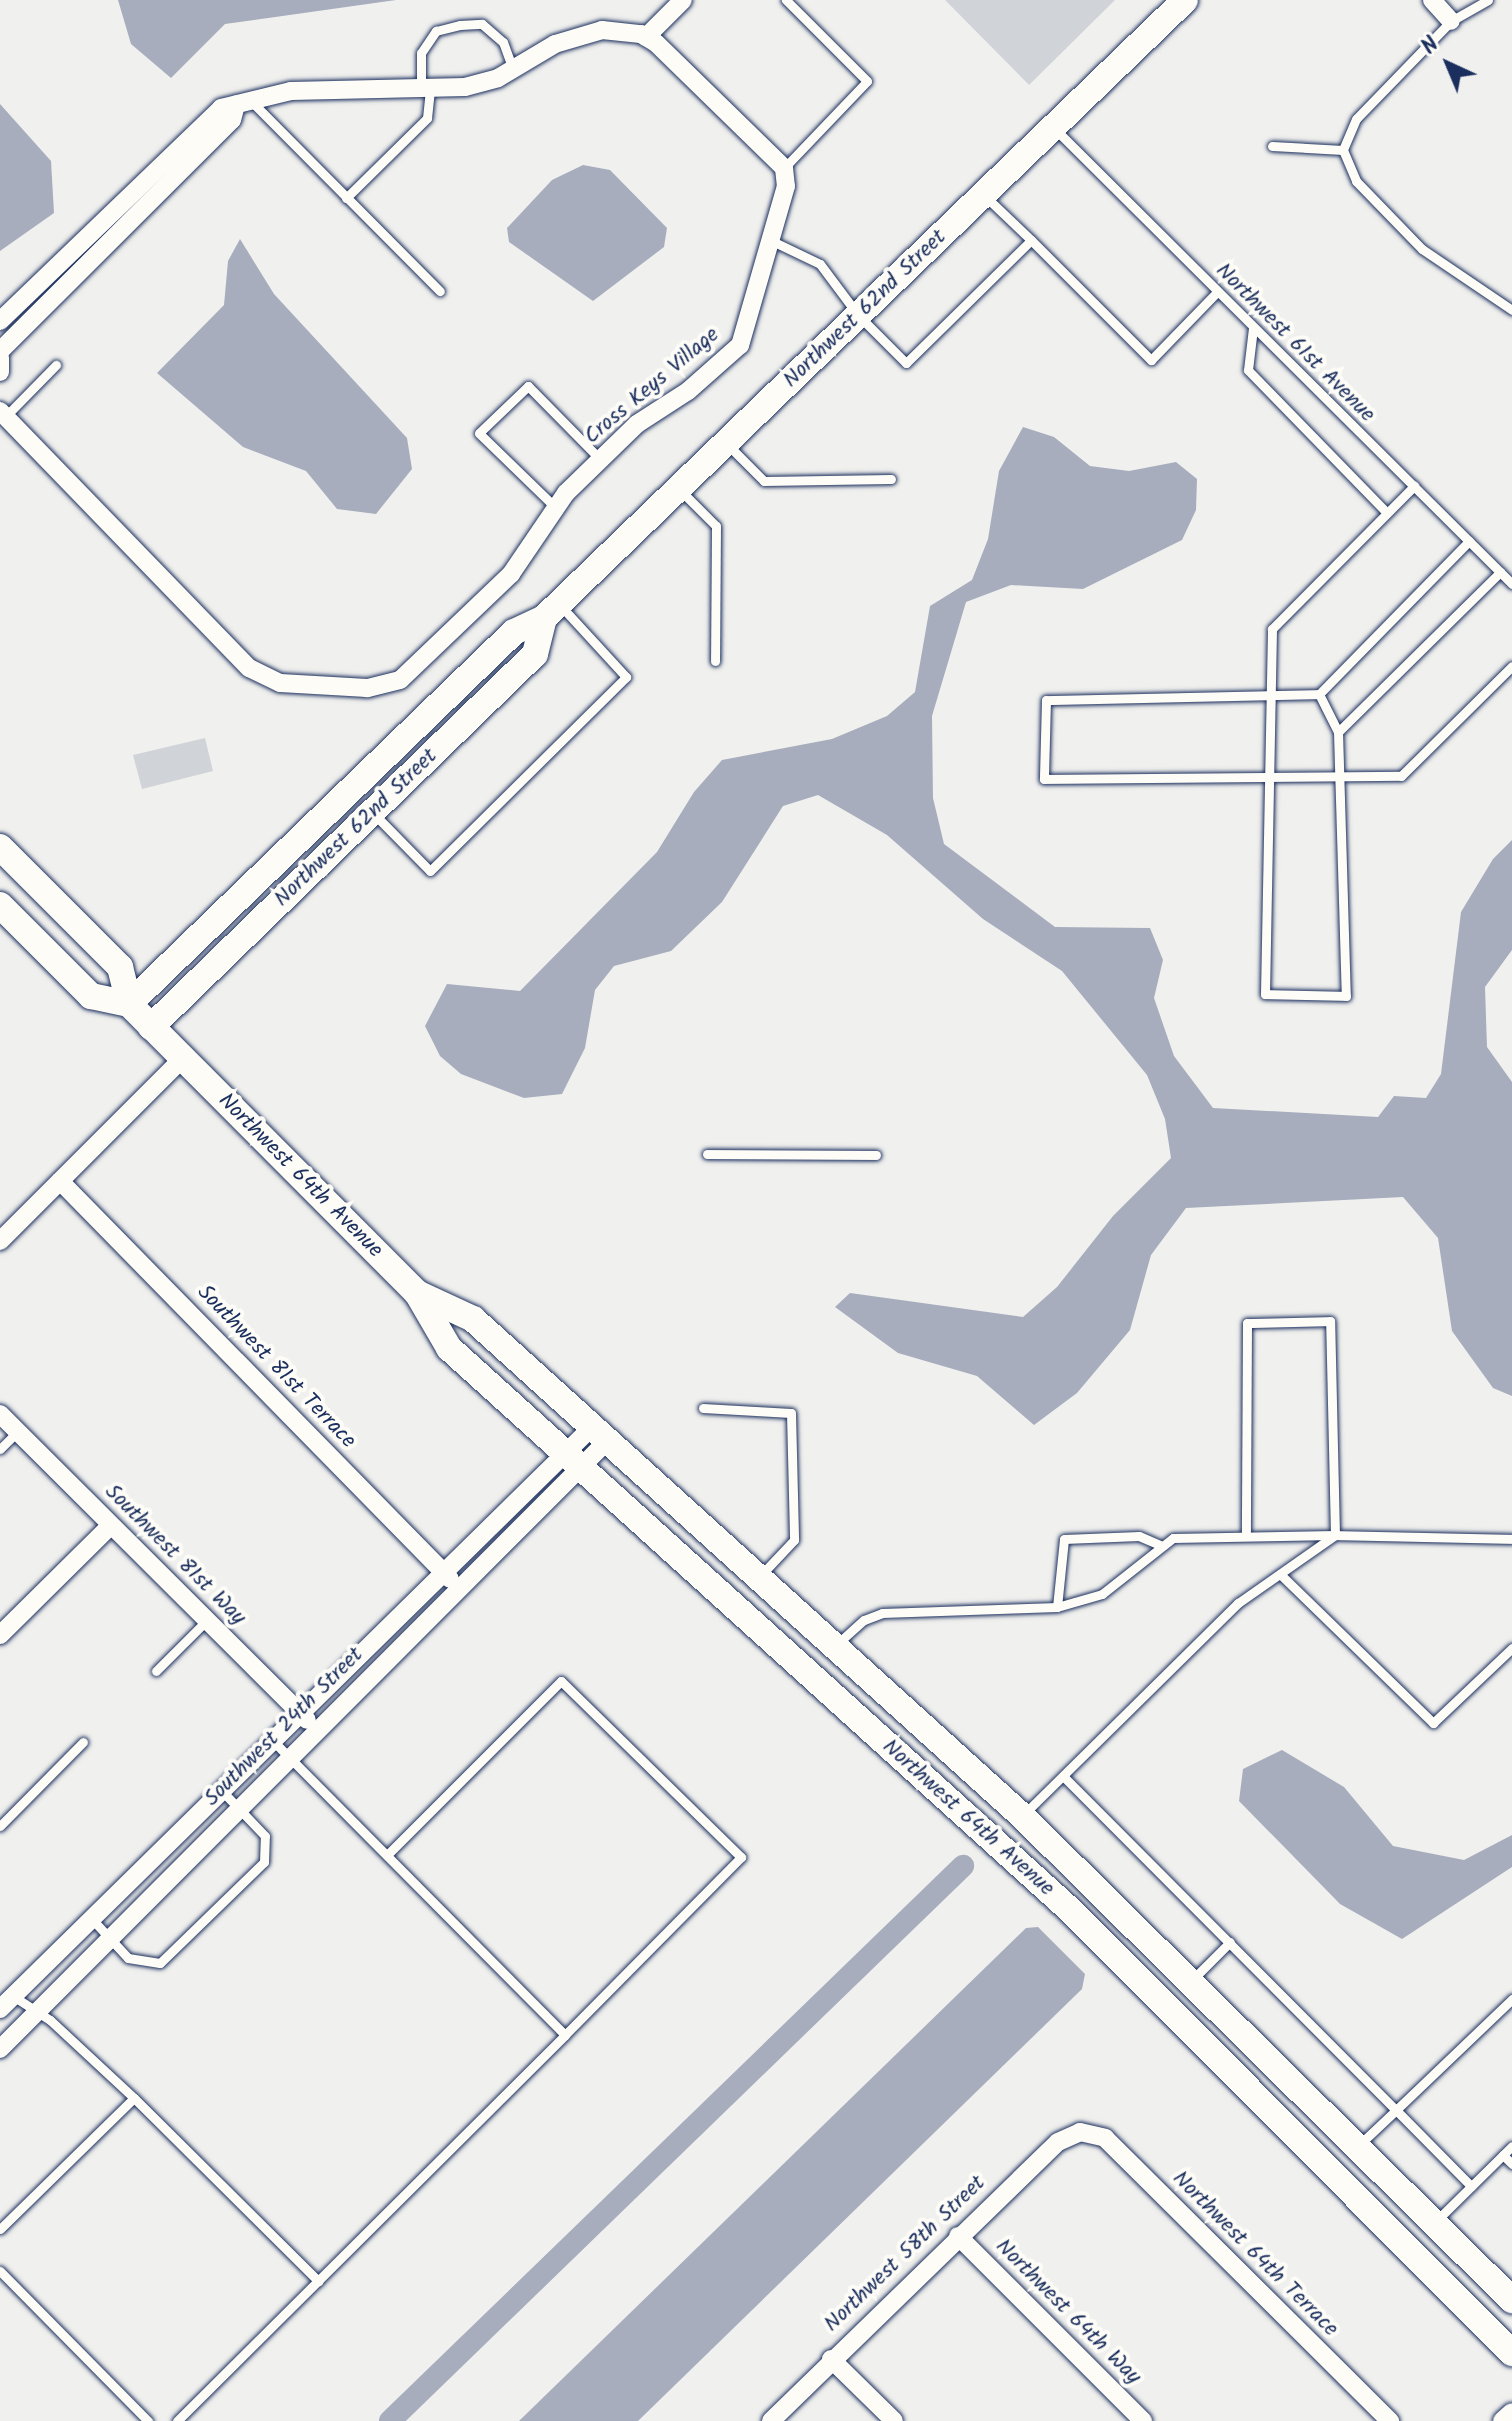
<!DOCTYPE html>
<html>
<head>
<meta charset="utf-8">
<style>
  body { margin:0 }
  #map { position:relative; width:1512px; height:2421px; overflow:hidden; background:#f0f0ee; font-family:Kalam,sans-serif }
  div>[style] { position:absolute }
  .green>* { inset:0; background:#d0d3d8 }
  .water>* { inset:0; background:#a7adbd }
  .canal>* { height:22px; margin:-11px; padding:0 11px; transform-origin:11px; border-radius:11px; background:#a7adbd }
  .roads { filter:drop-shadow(0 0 2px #1b2f5e) drop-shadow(0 0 2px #1b2f5e) }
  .lane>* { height:9px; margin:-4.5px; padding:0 4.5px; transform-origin:4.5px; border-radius:4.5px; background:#fdfcf7 }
  .street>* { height:18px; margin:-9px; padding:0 9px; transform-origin:9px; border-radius:9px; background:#fdfcf7 }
  .secondary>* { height:26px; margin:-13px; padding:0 13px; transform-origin:13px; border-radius:13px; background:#fdfcf7 }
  span { translate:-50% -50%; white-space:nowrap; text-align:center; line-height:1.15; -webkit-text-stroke:8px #fdfcf7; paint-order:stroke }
  .street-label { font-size:22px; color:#1b2f5e }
  .north { position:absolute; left:1408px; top:24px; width:80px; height:80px; -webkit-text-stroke:6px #fdfcf7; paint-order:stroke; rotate:316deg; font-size:22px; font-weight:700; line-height:32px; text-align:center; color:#1b2f5e }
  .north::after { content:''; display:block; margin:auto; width:28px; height:36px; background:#1b2f5e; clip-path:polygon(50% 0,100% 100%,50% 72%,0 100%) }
</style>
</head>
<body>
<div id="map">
  <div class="green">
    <i style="clip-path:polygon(945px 0,1115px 0,1029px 85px)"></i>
    <i style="clip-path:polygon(205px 738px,213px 771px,142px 789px,133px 755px)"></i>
  </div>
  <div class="water">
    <i style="clip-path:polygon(118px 0,396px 0,225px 24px,171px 78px,131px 44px)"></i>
    <i style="clip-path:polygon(0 104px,51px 161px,54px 213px,0 251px)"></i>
    <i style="clip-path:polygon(583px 165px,610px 170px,667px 228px,664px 247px,593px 301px,509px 242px,507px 228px,552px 180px)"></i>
    <i style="clip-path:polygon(240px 239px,274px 294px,407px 438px,412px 469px,376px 514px,337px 509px,306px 471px,243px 447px,157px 373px,224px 305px,228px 261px)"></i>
    <i style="clip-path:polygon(1023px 427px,1054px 437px,1090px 466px,1129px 471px,1176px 462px,1197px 479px,1196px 510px,1182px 540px,1083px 589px,1011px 585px,966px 602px,932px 716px,933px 798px,944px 844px,1055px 927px,1150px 928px,1163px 960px,1154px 998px,1174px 1056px,1213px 1108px,1378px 1117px,1394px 1096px,1426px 1098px,1441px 1074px,1461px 912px,1493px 859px,1512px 840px,1512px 950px,1485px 987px,1487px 1047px,1512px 1082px,1512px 1396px,1493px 1388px,1452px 1331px,1438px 1238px,1403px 1197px,1186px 1208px,1151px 1255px,1130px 1330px,1077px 1393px,1034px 1425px,977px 1376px,898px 1353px,835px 1307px,850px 1293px,1023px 1317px,1057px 1287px,1113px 1216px,1171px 1158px,1165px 1119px,1147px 1075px,1062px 971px,983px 919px,887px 835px,818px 795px,783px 806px,722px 902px,671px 951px,614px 966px,595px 990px,585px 1048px,562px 1094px,524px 1098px,461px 1074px,440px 1056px,425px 1026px,447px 984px,520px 991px,657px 852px,694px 792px,722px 760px,832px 739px,887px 716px,915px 692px,930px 606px,972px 580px,988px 539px,999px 471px)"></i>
    <i style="clip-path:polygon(1282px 1750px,1344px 1787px,1393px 1846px,1464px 1860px,1512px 1835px,1512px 1867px,1402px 1939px,1340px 1904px,1239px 1801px,1243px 1769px)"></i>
    <i style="clip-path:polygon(1038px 1927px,1085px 1974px,1082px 1989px,638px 2421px,519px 2421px,1026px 1928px)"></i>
  </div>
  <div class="canal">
    <i style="left:390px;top:2421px;width:798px;rotate:-44.09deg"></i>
  </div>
  <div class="roads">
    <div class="lane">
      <i style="left:1488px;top:0;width:43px;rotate:150.4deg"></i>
      <i style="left:1451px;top:21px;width:136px;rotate:134.1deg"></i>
      <i style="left:1356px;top:119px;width:34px;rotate:113deg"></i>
      <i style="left:1343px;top:150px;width:34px;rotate:67deg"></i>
      <i style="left:1356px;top:181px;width:95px;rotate:45.9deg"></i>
      <i style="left:1422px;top:249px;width:109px;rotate:34.1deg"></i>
      <i style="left:421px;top:88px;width:35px;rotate:-90deg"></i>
      <i style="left:421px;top:53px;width:27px;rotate:-56deg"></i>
      <i style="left:436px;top:31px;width:25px;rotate:-14deg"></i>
      <i style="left:460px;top:25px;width:22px;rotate:-3deg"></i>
      <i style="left:482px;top:24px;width:28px;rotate:41deg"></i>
      <i style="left:503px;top:42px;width:29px;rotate:70deg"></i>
      <i style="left:251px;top:101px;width:268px;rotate:45.2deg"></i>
      <i style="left:1055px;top:129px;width:645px;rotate:44.87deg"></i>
      <i style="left:1272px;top:146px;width:71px;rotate:3.2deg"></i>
      <i style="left:784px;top:168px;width:120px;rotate:-46.3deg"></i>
      <i style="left:867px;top:81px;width:115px;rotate:-135deg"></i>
      <i style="left:984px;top:195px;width:65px;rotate:43.8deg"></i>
      <i style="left:346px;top:198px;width:114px;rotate:-44.6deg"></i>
      <i style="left:427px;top:118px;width:30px;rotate:-84deg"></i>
      <i style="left:770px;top:240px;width:55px;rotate:25.6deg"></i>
      <i style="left:820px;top:264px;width:64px;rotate:53.3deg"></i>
      <i style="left:858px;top:315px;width:68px;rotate:45deg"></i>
      <i style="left:906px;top:363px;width:175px;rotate:-44.5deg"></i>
      <i style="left:1031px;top:240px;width:170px;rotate:45deg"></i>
      <i style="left:1151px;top:360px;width:95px;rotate:-45.9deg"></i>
      <i style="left:1253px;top:328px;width:42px;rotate:96.8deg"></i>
      <i style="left:1248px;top:370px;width:197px;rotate:45.8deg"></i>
      <i style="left:5px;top:417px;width:73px;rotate:-45.6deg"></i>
      <i style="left:728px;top:445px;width:51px;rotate:45deg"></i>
      <i style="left:764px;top:481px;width:127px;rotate:-0.9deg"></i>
      <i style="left:681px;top:491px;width:49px;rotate:45deg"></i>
      <i style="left:716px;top:526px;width:135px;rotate:90.4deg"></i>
      <i style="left:556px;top:508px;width:107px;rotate:-135.8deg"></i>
      <i style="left:479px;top:433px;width:68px;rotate:-43.8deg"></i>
      <i style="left:528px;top:386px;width:104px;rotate:45.4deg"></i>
      <i style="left:1469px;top:541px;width:214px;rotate:134.4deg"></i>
      <i style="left:1319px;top:694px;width:273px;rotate:178.7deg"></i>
      <i style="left:1046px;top:700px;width:79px;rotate:91.5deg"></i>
      <i style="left:1044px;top:779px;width:357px;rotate:-0.5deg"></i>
      <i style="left:1401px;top:776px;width:156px;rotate:-44.7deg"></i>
      <i style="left:1319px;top:694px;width:42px;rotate:63.4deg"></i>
      <i style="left:1338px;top:732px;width:228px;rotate:-44.6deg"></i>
      <i style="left:1338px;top:732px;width:264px;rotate:88.3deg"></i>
      <i style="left:1346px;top:996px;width:81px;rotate:-178.6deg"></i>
      <i style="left:1265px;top:994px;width:365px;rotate:-88.9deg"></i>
      <i style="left:1272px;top:629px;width:202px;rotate:-45.2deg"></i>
      <i style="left:375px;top:815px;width:78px;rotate:45.5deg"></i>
      <i style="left:430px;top:871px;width:276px;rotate:-44.7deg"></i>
      <i style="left:626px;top:677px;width:99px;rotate:-132.5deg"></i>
      <i style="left:707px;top:1154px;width:169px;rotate:0.3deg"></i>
      <i style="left:703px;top:1408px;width:88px;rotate:3.3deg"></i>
      <i style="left:791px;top:1413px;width:127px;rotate:88.6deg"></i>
      <i style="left:794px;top:1540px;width:48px;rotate:133.3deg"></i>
      <i style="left:0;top:1449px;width:24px;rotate:-45deg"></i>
      <i style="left:1280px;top:1574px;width:214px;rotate:44.2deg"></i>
      <i style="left:1433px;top:1723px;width:109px;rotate:-43.5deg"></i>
      <i style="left:1057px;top:1607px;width:68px;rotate:-84.1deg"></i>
      <i style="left:1064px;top:1539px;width:75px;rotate:-2.3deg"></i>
      <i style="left:1139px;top:1536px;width:25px;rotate:23deg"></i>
      <i style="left:837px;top:1644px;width:36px;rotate:-42deg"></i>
      <i style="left:864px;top:1620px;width:19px;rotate:-21deg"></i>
      <i style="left:882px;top:1613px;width:175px;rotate:-2deg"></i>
      <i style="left:1057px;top:1607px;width:47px;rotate:-16.1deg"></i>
      <i style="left:1102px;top:1594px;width:90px;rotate:-38.3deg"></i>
      <i style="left:1173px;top:1538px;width:162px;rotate:-1.1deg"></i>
      <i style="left:1335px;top:1535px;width:214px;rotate:-91.3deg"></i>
      <i style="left:1330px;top:1321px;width:83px;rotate:178.6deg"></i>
      <i style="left:1247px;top:1323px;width:213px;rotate:90.3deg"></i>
      <i style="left:156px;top:1671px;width:71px;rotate:-45deg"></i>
      <i style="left:1063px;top:1776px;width:472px;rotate:45.1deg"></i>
      <i style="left:1396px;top:2110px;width:161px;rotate:-43.7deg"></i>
      <i style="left:1023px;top:1815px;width:302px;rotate:-44.6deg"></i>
      <i style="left:1238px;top:1603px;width:118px;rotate:-35deg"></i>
      <i style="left:1335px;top:1535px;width:177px;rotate:1.3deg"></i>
      <i style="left:0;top:1826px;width:118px;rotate:-45.3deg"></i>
      <i style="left:387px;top:1855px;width:246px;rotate:-45deg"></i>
      <i style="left:561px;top:1681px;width:252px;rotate:44.4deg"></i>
      <i style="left:741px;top:1857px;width:250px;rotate:134.7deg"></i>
      <i style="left:91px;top:1918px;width:54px;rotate:47.2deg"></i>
      <i style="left:128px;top:1958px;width:32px;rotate:9deg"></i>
      <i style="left:160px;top:1963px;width:145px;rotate:-44.2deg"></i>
      <i style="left:264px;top:1862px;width:26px;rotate:-88deg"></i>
      <i style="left:265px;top:1836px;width:62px;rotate:-133.7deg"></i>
      <i style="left:1191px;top:1981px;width:55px;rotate:-45deg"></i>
      <i style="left:13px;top:1996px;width:44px;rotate:33deg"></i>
      <i style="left:50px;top:2020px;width:115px;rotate:42.9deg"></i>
      <i style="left:1360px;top:2144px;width:50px;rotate:-43.4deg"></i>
      <i style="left:1396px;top:2110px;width:107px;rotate:45.4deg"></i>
      <i style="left:1503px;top:2155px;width:13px;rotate:45deg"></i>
      <i style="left:1435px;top:2222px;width:108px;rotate:-44.6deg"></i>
      <i style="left:0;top:2229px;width:187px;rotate:-44.4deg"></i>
      <i style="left:134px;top:2098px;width:260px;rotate:44.8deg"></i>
      <i style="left:0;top:2271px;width:211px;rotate:45.4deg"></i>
      <i style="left:177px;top:2421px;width:547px;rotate:-44.85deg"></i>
      <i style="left:565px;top:2035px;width:414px;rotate:-134.8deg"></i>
    </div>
    <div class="street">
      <i style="left:1432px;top:0;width:28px;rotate:48deg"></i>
      <i style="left:646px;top:37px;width:52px;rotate:-45deg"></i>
      <i style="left:0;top:321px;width:307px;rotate:-43.9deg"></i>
      <i style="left:221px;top:108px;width:72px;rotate:-13.7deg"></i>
      <i style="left:291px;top:91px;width:174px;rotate:-1.3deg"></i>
      <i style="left:465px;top:87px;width:34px;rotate:-15deg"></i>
      <i style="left:498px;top:78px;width:66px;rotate:-30.8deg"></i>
      <i style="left:555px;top:44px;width:49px;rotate:-16.6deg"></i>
      <i style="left:602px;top:30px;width:39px;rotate:6deg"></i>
      <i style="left:641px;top:34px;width:17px;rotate:31deg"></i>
      <i style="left:656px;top:43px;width:179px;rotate:44.3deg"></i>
      <i style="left:784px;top:168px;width:18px;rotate:84deg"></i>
      <i style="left:786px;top:186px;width:166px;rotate:106.1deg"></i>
      <i style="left:740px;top:345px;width:69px;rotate:138.5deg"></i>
      <i style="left:688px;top:391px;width:61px;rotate:147.1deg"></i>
      <i style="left:637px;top:424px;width:99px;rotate:135.8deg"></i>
      <i style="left:566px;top:493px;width:98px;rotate:124.2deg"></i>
      <i style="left:511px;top:574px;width:153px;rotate:136.3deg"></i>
      <i style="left:400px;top:680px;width:34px;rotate:166deg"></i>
      <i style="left:367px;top:688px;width:87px;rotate:-176.7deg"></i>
      <i style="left:280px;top:683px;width:34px;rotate:-154deg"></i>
      <i style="left:249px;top:668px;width:358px;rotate:-134.1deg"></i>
      <i style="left:0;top:351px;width:327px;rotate:-44.9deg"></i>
      <i style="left:232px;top:120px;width:16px;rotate:-75deg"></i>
      <i style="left:0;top:358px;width:14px;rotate:90deg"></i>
      <i style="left:60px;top:1181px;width:557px;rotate:45.58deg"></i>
      <i style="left:0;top:1241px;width:257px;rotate:-45deg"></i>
      <i style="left:0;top:1414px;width:433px;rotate:44.9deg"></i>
      <i style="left:0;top:1635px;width:156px;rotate:-44.7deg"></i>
      <i style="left:0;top:2009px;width:829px;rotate:-44.51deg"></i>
      <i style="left:0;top:2049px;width:858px;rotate:-45.05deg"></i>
      <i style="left:958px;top:2236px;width:262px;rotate:45deg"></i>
      <i style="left:831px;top:2359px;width:88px;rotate:44.5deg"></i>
      <i style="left:771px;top:2421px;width:400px;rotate:-44.2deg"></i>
      <i style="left:1058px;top:2142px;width:24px;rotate:-24deg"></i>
      <i style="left:1080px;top:2132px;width:26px;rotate:13deg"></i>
      <i style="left:1105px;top:2138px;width:402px;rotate:44.8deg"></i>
      <i style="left:1502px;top:2421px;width:13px;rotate:-42deg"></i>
    </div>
    <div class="secondary">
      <i style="left:0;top:847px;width:170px;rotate:45deg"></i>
      <i style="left:120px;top:967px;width:38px;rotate:76deg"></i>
      <i style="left:129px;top:1004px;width:408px;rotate:45.1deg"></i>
      <i style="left:417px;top:1293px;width:64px;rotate:59.8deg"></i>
      <i style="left:449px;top:1348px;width:838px;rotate:42.14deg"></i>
      <i style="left:1070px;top:1910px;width:626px;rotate:45.06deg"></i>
      <i style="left:0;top:905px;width:129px;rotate:45deg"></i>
      <i style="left:91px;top:996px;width:39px;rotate:12deg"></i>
      <i style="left:129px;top:1004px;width:535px;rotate:-44.02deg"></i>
      <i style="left:514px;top:632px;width:33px;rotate:-25deg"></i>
      <i style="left:544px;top:618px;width:890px;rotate:-43.95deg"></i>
      <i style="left:151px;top:1027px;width:535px;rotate:-44.17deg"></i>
      <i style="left:535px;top:654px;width:37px;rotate:-76deg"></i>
      <i style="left:417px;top:1293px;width:62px;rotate:24.9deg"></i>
      <i style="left:473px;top:1319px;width:741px;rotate:42.15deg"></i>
      <i style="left:1022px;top:1816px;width:689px;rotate:44.65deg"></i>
    </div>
  </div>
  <div class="street-label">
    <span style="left:865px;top:309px;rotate:-44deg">Northwest 62nd Street</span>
    <span style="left:1295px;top:343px;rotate:45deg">Northwest 61st Avenue</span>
    <span style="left:652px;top:386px;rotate:-40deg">Cross Keys Village</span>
    <span style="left:356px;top:828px;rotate:-44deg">Northwest 62nd Street</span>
    <span style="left:300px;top:1176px;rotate:45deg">Northwest 64th Avenue</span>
    <span style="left:276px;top:1367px;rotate:46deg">Southwest 81st Terrace</span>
    <span style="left:175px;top:1555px;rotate:45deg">Southwest 81st Way</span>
    <span style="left:284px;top:1727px;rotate:-45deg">Southwest 24th Street</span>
    <span style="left:968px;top:1818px;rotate:42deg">Northwest 64th Avenue</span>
    <span style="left:905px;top:2254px;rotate:-44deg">Northwest 58th Street</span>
    <span style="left:1255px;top:2254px;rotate:45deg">Northwest 64th Terrace</span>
    <span style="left:1068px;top:2312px;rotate:45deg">Northwest 64th Way</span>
  </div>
  <div class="north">N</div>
</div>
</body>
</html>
